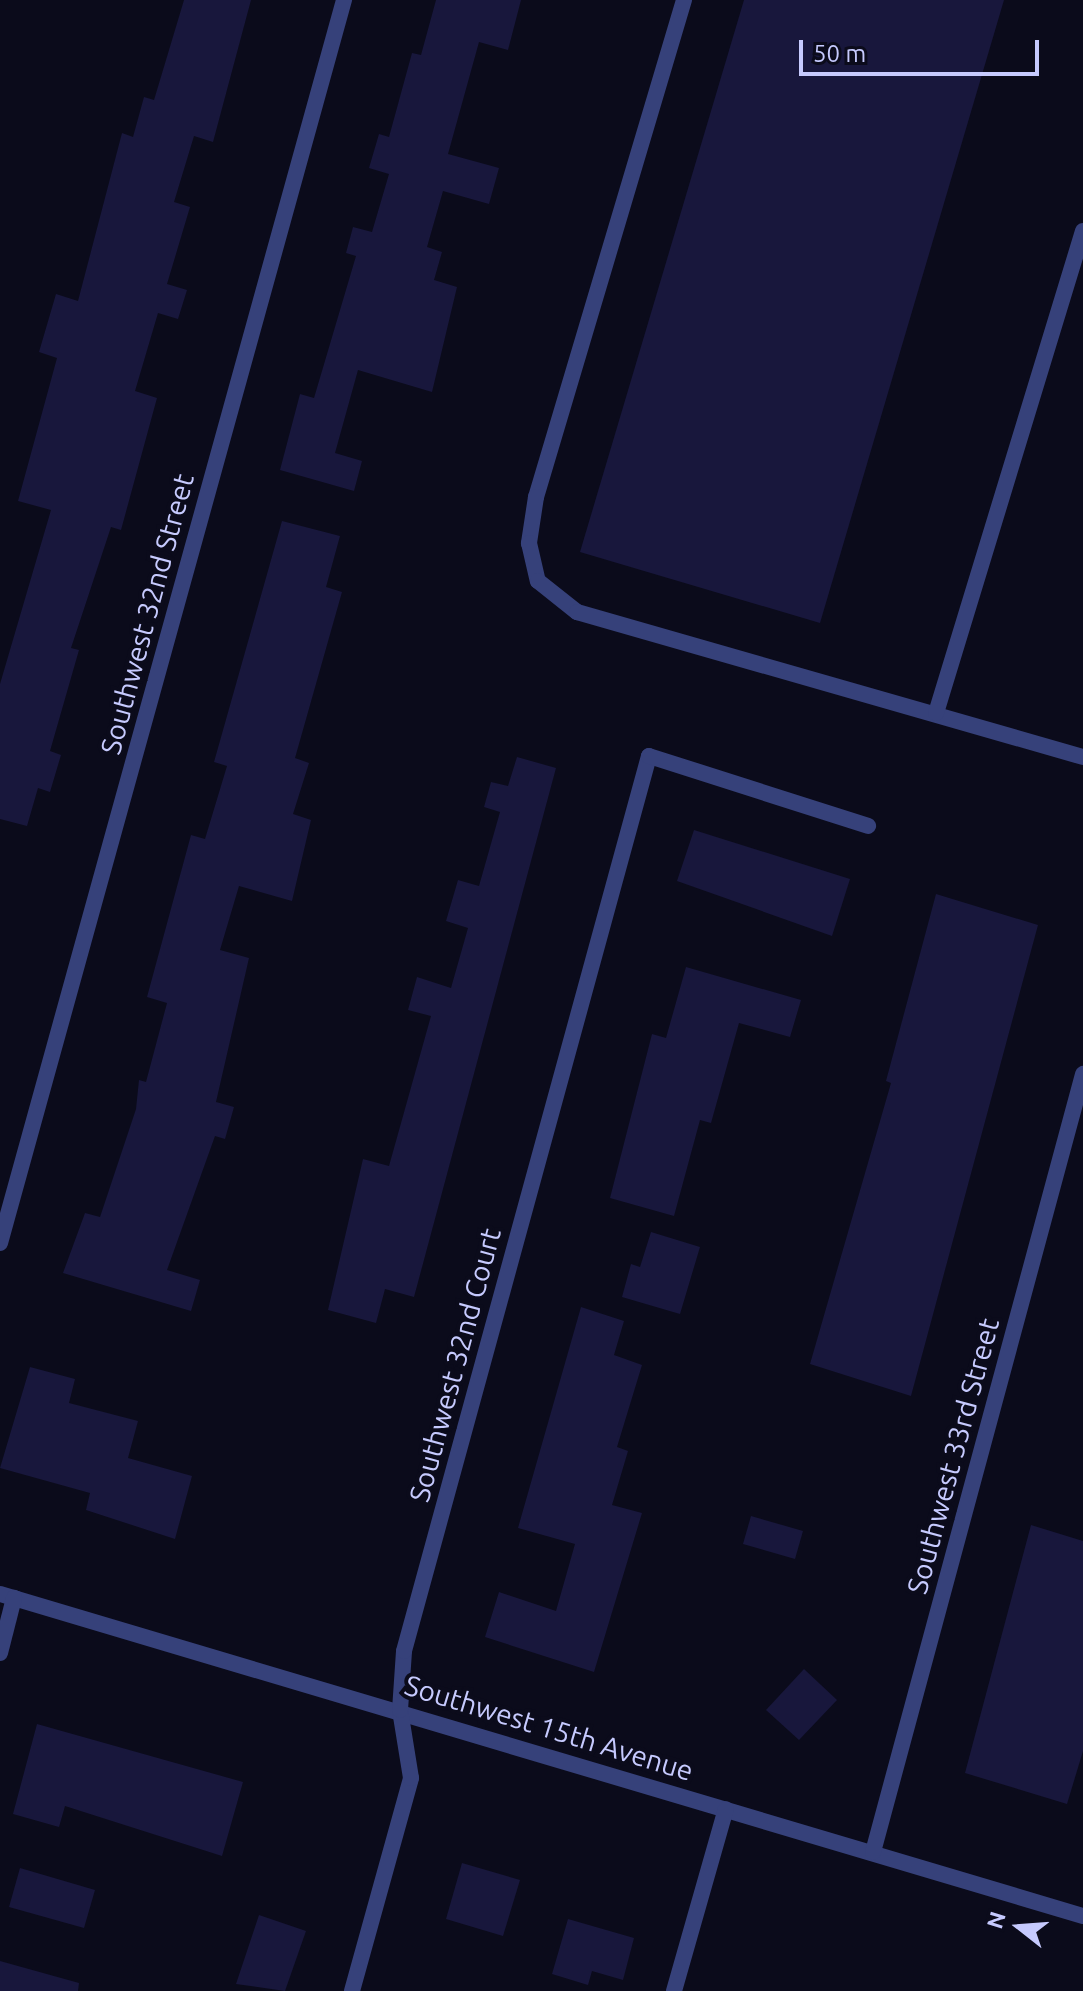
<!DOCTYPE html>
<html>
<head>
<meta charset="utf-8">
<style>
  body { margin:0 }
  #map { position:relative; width:1083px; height:1991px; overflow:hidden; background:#0b0b1b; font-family:Ubuntu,sans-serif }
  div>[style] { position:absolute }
  .building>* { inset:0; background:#18173c }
  .lane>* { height:16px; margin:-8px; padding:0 8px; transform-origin:8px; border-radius:8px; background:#36417a }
  .street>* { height:16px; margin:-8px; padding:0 8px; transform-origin:8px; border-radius:8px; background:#36417a }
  span { translate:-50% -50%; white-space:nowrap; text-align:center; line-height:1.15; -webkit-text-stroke:8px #0b0b1b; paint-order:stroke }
  .street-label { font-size:28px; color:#c6cafe }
  .north { position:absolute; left:979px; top:1887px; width:80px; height:80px; -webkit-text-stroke:6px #0b0b1b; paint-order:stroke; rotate:287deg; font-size:22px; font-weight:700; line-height:32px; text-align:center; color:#c6cafe }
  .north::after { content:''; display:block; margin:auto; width:28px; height:36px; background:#c6cafe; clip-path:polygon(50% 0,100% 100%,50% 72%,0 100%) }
  .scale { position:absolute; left:799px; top:40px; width:240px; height:36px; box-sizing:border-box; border:4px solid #c6cafe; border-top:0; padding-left:10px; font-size:24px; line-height:28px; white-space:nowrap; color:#c6cafe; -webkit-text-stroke:6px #0b0b1b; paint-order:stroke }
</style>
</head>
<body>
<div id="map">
  <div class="building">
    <i style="clip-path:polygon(184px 0,251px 0,213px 142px,194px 136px,174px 202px,190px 207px,167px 284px,187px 290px,178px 319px,158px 313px,135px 391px,157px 398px,121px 530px,111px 527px,71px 648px,79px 650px,50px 751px,61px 755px,50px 792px,38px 788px,27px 826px,0 819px,0 684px,51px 510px,18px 501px,57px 358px,39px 352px,56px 294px,78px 301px,122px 133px,133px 137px,144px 97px,154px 100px)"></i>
    <i style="clip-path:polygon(436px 0,521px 0,508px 50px,479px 42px,448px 154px,499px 168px,489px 204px,443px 191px,427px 247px,442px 252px,434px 280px,457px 287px,432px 392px,358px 370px,335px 453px,362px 461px,354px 491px,280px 470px,300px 394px,314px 398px,356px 256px,346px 253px,353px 227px,372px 232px,389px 174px,369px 168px,379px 134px,389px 137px,412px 53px,421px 55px)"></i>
    <i style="clip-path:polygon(744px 0,1004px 0,820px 623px,580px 552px)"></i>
    <i style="clip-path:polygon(282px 521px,340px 536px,326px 587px,342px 592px,295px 758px,309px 763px,293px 814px,311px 820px,292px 901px,239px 886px,220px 950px,249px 958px,216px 1102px,234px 1107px,225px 1139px,215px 1136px,167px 1270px,200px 1280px,191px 1311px,63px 1273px,85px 1213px,100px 1217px,136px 1109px,139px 1080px,146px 1082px,167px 1003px,147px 997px,191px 835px,205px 839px,227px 766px,214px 762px)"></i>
    <i style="clip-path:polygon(517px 757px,556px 768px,414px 1297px,385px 1289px,376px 1323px,328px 1310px,363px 1159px,389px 1166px,431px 1016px,408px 1010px,417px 977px,451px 988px,468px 928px,446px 921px,458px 880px,479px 886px,500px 812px,484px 807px,491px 782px,508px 786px)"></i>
    <i style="clip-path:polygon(694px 830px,850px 879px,832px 936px,677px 881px)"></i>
    <i style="clip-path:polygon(936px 894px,1038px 925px,911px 1396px,810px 1364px,891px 1083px,886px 1081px)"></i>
    <i style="clip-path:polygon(686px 967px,801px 1000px,790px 1037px,739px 1023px,711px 1123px,700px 1120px,674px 1216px,610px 1198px,652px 1034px,666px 1038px)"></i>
    <i style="clip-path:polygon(651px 1232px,700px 1247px,680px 1314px,622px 1297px,631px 1264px,640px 1267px)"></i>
    <i style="clip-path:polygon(581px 1307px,624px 1321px,614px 1355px,642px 1365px,617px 1447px,628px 1451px,612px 1505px,642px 1513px,594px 1672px,485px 1637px,499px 1592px,556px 1611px,575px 1544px,518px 1528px)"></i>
    <i style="clip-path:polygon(30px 1367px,75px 1379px,69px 1403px,138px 1421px,128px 1458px,192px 1476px,175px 1539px,86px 1510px,90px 1493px,0 1468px)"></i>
    <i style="clip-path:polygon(751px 1516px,803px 1531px,795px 1559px,743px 1544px)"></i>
    <i style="clip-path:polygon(1031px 1525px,1083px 1541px,1083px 1751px,1067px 1804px,965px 1773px)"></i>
    <i style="clip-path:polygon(804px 1669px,837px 1700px,799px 1740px,766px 1710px)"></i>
    <i style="clip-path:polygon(37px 1724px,243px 1782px,222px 1856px,65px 1806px,59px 1827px,13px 1814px)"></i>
    <i style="clip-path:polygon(462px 1863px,520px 1880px,503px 1936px,446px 1919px)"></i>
    <i style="clip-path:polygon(20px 1868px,95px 1890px,84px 1928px,9px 1907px)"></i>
    <i style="clip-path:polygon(259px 1915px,306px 1931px,285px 1991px,236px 1984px)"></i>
    <i style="clip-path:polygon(568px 1919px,634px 1938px,623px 1980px,592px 1971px,588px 1985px,552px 1974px)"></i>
    <i style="clip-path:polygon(0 1961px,79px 1983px,78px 1991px,0 1991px)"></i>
  </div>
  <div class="lane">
    <i style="left:684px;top:0;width:519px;rotate:106.58deg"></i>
    <i style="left:536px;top:497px;width:47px;rotate:98.7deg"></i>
    <i style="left:529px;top:543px;width:39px;rotate:77deg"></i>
    <i style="left:538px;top:581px;width:50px;rotate:38.5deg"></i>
    <i style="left:577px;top:612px;width:526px;rotate:15.99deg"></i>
    <i style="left:936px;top:713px;width:504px;rotate:-73.04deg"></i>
  </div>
  <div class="street">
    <i style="left:0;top:1243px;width:1290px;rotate:-74.53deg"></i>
    <i style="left:0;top:1594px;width:1130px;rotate:16.56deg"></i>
    <i style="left:0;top:1653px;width:57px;rotate:-75.7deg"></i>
    <i style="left:873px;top:1852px;width:806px;rotate:-74.89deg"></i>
    <i style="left:352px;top:1991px;width:221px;rotate:-74.5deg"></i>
    <i style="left:411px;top:1778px;width:69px;rotate:-99.2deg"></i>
    <i style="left:400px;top:1710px;width:59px;rotate:-86.1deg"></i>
    <i style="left:404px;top:1651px;width:928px;rotate:-74.69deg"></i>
    <i style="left:649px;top:756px;width:230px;rotate:17.7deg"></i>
    <i style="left:674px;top:1991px;width:189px;rotate:-74.1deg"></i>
  </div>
  <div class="street-label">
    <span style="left:147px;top:614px;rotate:-75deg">Southwest 32nd Street</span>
    <span style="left:455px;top:1365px;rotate:-75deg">Southwest 32nd Court</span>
    <span style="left:953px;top:1456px;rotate:-75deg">Southwest 33rd Street</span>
    <span style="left:549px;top:1728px;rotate:17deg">Southwest 15th Avenue</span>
  </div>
  <div class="north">N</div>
  <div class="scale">50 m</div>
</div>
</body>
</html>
